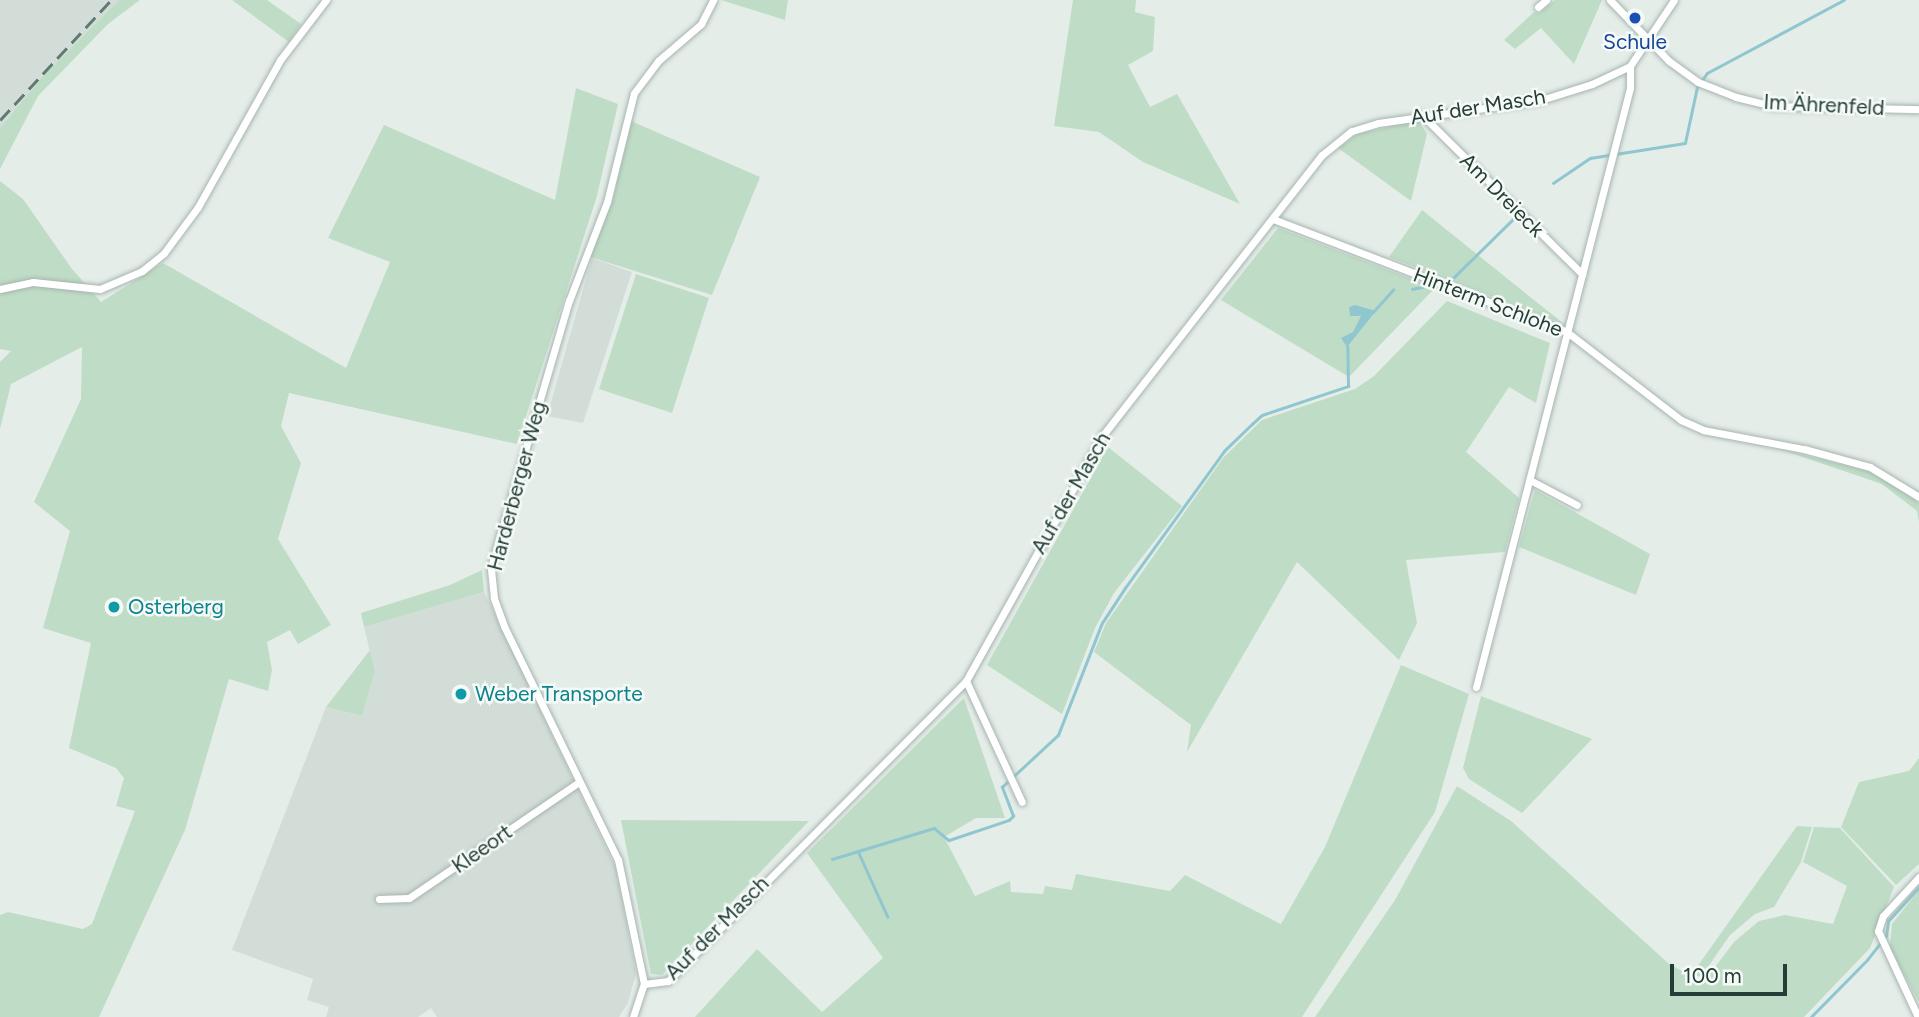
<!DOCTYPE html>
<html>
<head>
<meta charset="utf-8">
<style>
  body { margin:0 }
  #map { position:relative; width:1919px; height:1017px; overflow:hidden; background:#e5ede9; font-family:Figtree,sans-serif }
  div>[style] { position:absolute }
  .built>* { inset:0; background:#d3ddd8 }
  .green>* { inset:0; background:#bfddc6 }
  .water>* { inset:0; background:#90c6cf }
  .stream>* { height:2.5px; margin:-1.25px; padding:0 1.25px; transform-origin:1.25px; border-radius:1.25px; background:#90c6cf }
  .roads { filter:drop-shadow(0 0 2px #a7b5b0) drop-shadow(0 0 2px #a7b5b0) }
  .street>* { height:7px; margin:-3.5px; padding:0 3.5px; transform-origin:3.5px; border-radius:3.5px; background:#fff }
  .rail>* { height:2.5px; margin-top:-1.25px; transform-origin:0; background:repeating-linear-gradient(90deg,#5f7a72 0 14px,transparent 0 21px) }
  .dots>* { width:19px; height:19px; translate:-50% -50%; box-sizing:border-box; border:4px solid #f5faf7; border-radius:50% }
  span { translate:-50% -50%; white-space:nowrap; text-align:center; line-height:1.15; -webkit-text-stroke:5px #f5faf7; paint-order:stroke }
  .transit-label { font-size:21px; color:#164399 }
  .street-label { font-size:21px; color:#243e37 }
  .culture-label { font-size:21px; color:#0d838f }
  .left { translate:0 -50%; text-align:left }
  .scale { position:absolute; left:1670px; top:964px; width:117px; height:32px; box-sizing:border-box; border:4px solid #243e37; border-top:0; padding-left:9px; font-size:21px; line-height:24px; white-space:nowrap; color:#243e37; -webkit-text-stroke:5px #f5faf7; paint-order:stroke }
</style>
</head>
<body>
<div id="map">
  <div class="built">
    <i style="clip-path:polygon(0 0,119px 0,43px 76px,0 128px)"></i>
    <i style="clip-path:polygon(592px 258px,632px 272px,583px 423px,547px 416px)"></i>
    <i style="clip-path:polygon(484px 592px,616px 869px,636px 973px,628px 1003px,619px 1017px,437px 1017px,431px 1008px,418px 1017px,326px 1017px,329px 1007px,307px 1000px,313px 979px,232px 950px,326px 707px,362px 716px,375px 672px,364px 627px)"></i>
  </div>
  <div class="green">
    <i style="clip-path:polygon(119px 0,140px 0,108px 24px,38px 96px,0 169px,0 128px,43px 76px)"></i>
    <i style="clip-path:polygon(232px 0,267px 0,301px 24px,289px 42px)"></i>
    <i style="clip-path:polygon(721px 0,788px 0,785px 20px)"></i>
    <i style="clip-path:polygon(1073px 0,1136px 0,1135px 12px,1155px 17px,1153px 51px,1128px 65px,1150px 107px,1177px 94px,1240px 204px,1143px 162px,1099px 132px,1054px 126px)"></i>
    <i style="clip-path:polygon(1555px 0,1602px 0,1574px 64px,1541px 28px,1515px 49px,1504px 40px,1534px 12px,1540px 13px)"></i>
    <i style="clip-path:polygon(576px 88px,618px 104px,597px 196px,517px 444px,289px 393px,281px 426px,301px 463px,278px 539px,331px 625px,298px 644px,290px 630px,267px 642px,272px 670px,268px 691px,229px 679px,185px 830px,99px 1017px,0 1017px,0 915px,8px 912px,83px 929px,92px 924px,135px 811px,116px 806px,124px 778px,116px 768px,69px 748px,91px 643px,43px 628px,70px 531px,34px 502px,81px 399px,82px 347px,11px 384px,0 429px,0 362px,11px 351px,0 349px,0 181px,23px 199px,72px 269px,101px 302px,163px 263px,346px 368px,390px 262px,328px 238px,384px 125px,555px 200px)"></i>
    <i style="clip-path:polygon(1418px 120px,1427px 134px,1411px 201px,1338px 148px,1358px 134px)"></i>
    <i style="clip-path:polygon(631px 121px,760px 177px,712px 295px,590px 257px,613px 200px)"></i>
    <i style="clip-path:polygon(1422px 210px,1478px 255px,1564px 324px,1389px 257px)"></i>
    <i style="clip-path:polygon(1278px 228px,1435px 288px,1349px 377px,1221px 300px)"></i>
    <i style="clip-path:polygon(636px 274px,709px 298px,672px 413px,599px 389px)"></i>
    <i style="clip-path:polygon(1447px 301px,1550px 343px,1536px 403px,1509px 387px,1466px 452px,1519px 498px,1505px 552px,1406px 560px,1417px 623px,1399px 660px,1297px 562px,1187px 752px,1191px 725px,1094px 652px,1106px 623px,1223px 458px,1262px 420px,1355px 389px,1374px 376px)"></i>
    <i style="clip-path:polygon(1108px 447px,1182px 506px,1114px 593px,1095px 628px,1062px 714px,987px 665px)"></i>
    <i style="clip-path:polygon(1779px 449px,1868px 471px,1890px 482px,1919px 503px,1919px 522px,1917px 511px,1882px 484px)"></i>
    <i style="clip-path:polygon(1535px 490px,1650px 554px,1636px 595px,1519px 547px)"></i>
    <i style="clip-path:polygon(482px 570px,484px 592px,364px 627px,361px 613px,450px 585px)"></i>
    <i style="clip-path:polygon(370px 650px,375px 672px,362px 716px,326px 707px)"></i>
    <i style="clip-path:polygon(1401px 665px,1469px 694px,1435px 812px,1302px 1017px,695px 1017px,757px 949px,822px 1012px,883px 958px,807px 853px,964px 698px,1005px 818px,976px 818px,944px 837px,975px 896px,1010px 881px,1011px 892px,1043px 894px,1045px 886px,1072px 890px,1076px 874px,1170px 891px,1185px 875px,1281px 924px,1325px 847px)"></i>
    <i style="clip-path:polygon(1481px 696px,1592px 739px,1522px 813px,1469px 779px,1463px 768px)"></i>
    <i style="clip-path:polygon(1919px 758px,1919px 864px,1896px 885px,1841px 827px,1859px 782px,1909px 771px)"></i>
    <i style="clip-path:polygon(1457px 786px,1511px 821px,1668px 963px,1703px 983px,1734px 942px,1759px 921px,1785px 915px,1833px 924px,1847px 886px,1803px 862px,1814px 827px,1840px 828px,1894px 887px,1870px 948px,1804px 1017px,1315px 1017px,1395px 900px)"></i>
    <i style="clip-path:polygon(621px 820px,809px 821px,662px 975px,651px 974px)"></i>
    <i style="clip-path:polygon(1797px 826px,1812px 827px,1801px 862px,1774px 907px,1755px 914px,1730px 935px,1701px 977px,1692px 974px)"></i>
    <i style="clip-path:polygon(1919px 890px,1919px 1002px,1890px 948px,1892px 924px)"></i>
  </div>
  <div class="water">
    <i style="clip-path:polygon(1355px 305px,1376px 311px,1347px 347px,1341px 338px,1353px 332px,1361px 316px,1350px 316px,1349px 307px)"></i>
  </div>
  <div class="stream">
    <i style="left:1553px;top:183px;width:45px;rotate:-34deg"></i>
    <i style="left:1590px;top:158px;width:96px;rotate:-9deg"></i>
    <i style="left:1685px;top:143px;width:57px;rotate:-77.9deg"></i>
    <i style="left:1697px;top:87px;width:17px;rotate:-54deg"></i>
    <i style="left:1707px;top:73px;width:155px;rotate:-28.1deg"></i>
    <i style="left:1451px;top:280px;width:87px;rotate:-44.5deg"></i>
    <i style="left:1412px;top:289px;width:14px;rotate:-12deg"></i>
    <i style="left:1373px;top:312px;width:30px;rotate:-48deg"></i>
    <i style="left:858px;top:851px;width:72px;rotate:65.6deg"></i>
    <i style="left:832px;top:859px;width:107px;rotate:-16.9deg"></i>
    <i style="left:934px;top:828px;width:19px;rotate:39deg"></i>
    <i style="left:949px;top:840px;width:63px;rotate:-18.4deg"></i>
    <i style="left:1009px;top:820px;width:6px;rotate:-45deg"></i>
    <i style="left:1013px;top:816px;width:31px;rotate:-111deg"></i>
    <i style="left:1002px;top:787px;width:76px;rotate:-42.9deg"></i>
    <i style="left:1058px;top:735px;width:120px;rotate:-68.6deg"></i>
    <i style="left:1102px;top:623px;width:42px;rotate:-56.7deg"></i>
    <i style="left:1125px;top:588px;width:169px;rotate:-54.1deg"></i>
    <i style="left:1224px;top:451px;width:39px;rotate:-44deg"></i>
    <i style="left:1252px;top:424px;width:13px;rotate:-42deg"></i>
    <i style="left:1262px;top:415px;width:91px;rotate:-18.6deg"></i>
    <i style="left:1348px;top:386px;width:39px;rotate:-91deg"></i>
    <i style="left:1811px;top:1017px;width:80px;rotate:-45.5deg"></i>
    <i style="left:1867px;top:960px;width:31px;rotate:-52deg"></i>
    <i style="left:1886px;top:936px;width:15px;rotate:-82deg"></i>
    <i style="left:1888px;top:921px;width:46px;rotate:-47.6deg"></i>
  </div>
  <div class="roads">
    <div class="street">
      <i style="left:1610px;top:0;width:85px;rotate:46deg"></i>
      <i style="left:1669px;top:61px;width:36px;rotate:36deg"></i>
      <i style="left:1698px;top:82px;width:41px;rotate:21.5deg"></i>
      <i style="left:1736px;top:97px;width:38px;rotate:14deg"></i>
      <i style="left:1773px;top:106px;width:146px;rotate:1.2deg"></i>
      <i style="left:1538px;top:7px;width:11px;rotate:-41deg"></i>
      <i style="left:1422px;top:115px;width:226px;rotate:44.8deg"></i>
      <i style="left:1273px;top:219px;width:315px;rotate:21deg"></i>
      <i style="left:1567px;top:332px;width:144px;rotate:37.7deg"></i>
      <i style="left:1681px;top:420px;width:24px;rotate:24deg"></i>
      <i style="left:1703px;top:430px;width:103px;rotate:10.7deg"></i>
      <i style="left:1804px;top:449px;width:68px;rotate:15.3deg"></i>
      <i style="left:1870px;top:467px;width:57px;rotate:31.5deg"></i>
      <i style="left:0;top:289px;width:34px;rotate:-12deg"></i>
      <i style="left:33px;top:282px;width:67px;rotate:6deg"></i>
      <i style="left:100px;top:289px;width:46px;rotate:-23.2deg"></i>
      <i style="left:142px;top:271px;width:28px;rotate:-39deg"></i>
      <i style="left:164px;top:253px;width:57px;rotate:-53.5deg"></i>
      <i style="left:198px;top:207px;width:168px;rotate:-60.8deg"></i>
      <i style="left:280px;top:60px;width:76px;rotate:-52.5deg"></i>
      <i style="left:1530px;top:480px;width:53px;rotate:28deg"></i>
      <i style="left:966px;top:681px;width:133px;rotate:65.2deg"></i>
      <i style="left:1476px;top:687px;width:618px;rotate:-75.58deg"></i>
      <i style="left:1630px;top:88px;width:22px;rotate:-90deg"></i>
      <i style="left:379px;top:899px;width:30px;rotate:-2deg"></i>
      <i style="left:409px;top:898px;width:206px;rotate:-34.3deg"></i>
      <i style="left:644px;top:984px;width:24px;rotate:-7deg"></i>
      <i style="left:668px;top:981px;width:423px;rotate:-45.2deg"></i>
      <i style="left:966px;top:681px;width:282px;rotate:-60.9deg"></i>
      <i style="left:1103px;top:435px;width:355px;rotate:-52deg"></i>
      <i style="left:1322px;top:155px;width:38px;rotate:-39deg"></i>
      <i style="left:1352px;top:131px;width:27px;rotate:-17deg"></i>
      <i style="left:1378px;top:123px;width:165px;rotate:-8deg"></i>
      <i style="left:1541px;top:100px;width:53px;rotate:-17.4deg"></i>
      <i style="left:1592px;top:84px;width:42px;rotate:-25.3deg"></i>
      <i style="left:1630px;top:66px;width:79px;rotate:-56.3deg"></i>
      <i style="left:633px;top:1017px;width:35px;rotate:-72deg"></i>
      <i style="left:644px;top:984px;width:127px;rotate:-101.8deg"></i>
      <i style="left:618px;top:860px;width:260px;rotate:-116deg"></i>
      <i style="left:504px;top:626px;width:30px;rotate:-110deg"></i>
      <i style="left:494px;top:598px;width:31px;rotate:-96deg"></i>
      <i style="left:491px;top:567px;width:277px;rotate:-73.7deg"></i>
      <i style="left:569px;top:301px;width:106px;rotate:-69deg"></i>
      <i style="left:607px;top:202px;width:112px;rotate:-76.1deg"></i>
      <i style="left:634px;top:93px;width:40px;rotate:-53deg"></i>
      <i style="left:658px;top:61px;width:57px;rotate:-40.7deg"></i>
      <i style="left:701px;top:24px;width:27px;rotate:-63deg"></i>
      <i style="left:1918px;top:1017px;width:95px;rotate:-114.9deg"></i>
      <i style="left:1878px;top:931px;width:16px;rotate:-72deg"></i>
      <i style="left:1883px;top:916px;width:53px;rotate:-47.3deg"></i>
    </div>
  </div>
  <div class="rail">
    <i style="left:0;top:120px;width:163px;rotate:-47.2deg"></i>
  </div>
  <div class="dots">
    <i style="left:1635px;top:18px;background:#1a4fb4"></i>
    <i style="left:114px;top:607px;background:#0f9aa8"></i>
    <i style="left:461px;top:694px;background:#0f9aa8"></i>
  </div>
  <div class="transit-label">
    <span style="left:1635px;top:42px">Schule</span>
  </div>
  <div class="street-label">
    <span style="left:1824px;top:105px;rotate:3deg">Im Ährenfeld</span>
    <span style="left:1478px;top:107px;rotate:-9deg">Auf der Masch</span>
    <span style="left:1502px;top:195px;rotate:45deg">Am Dreieck</span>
    <span style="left:1488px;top:302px;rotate:21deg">Hinterm Schlohe</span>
    <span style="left:517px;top:486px;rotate:-75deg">Harderberger Weg</span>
    <span style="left:1071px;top:493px;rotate:-60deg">Auf der Masch</span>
    <span style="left:482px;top:849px;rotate:-35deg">Kleeort</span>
    <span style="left:717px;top:928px;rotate:-45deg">Auf der Masch</span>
  </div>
  <div class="culture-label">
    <span class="left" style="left:128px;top:607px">Osterberg</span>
    <span class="left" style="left:475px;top:694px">Weber Transporte</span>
  </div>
  <div class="scale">100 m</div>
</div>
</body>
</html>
